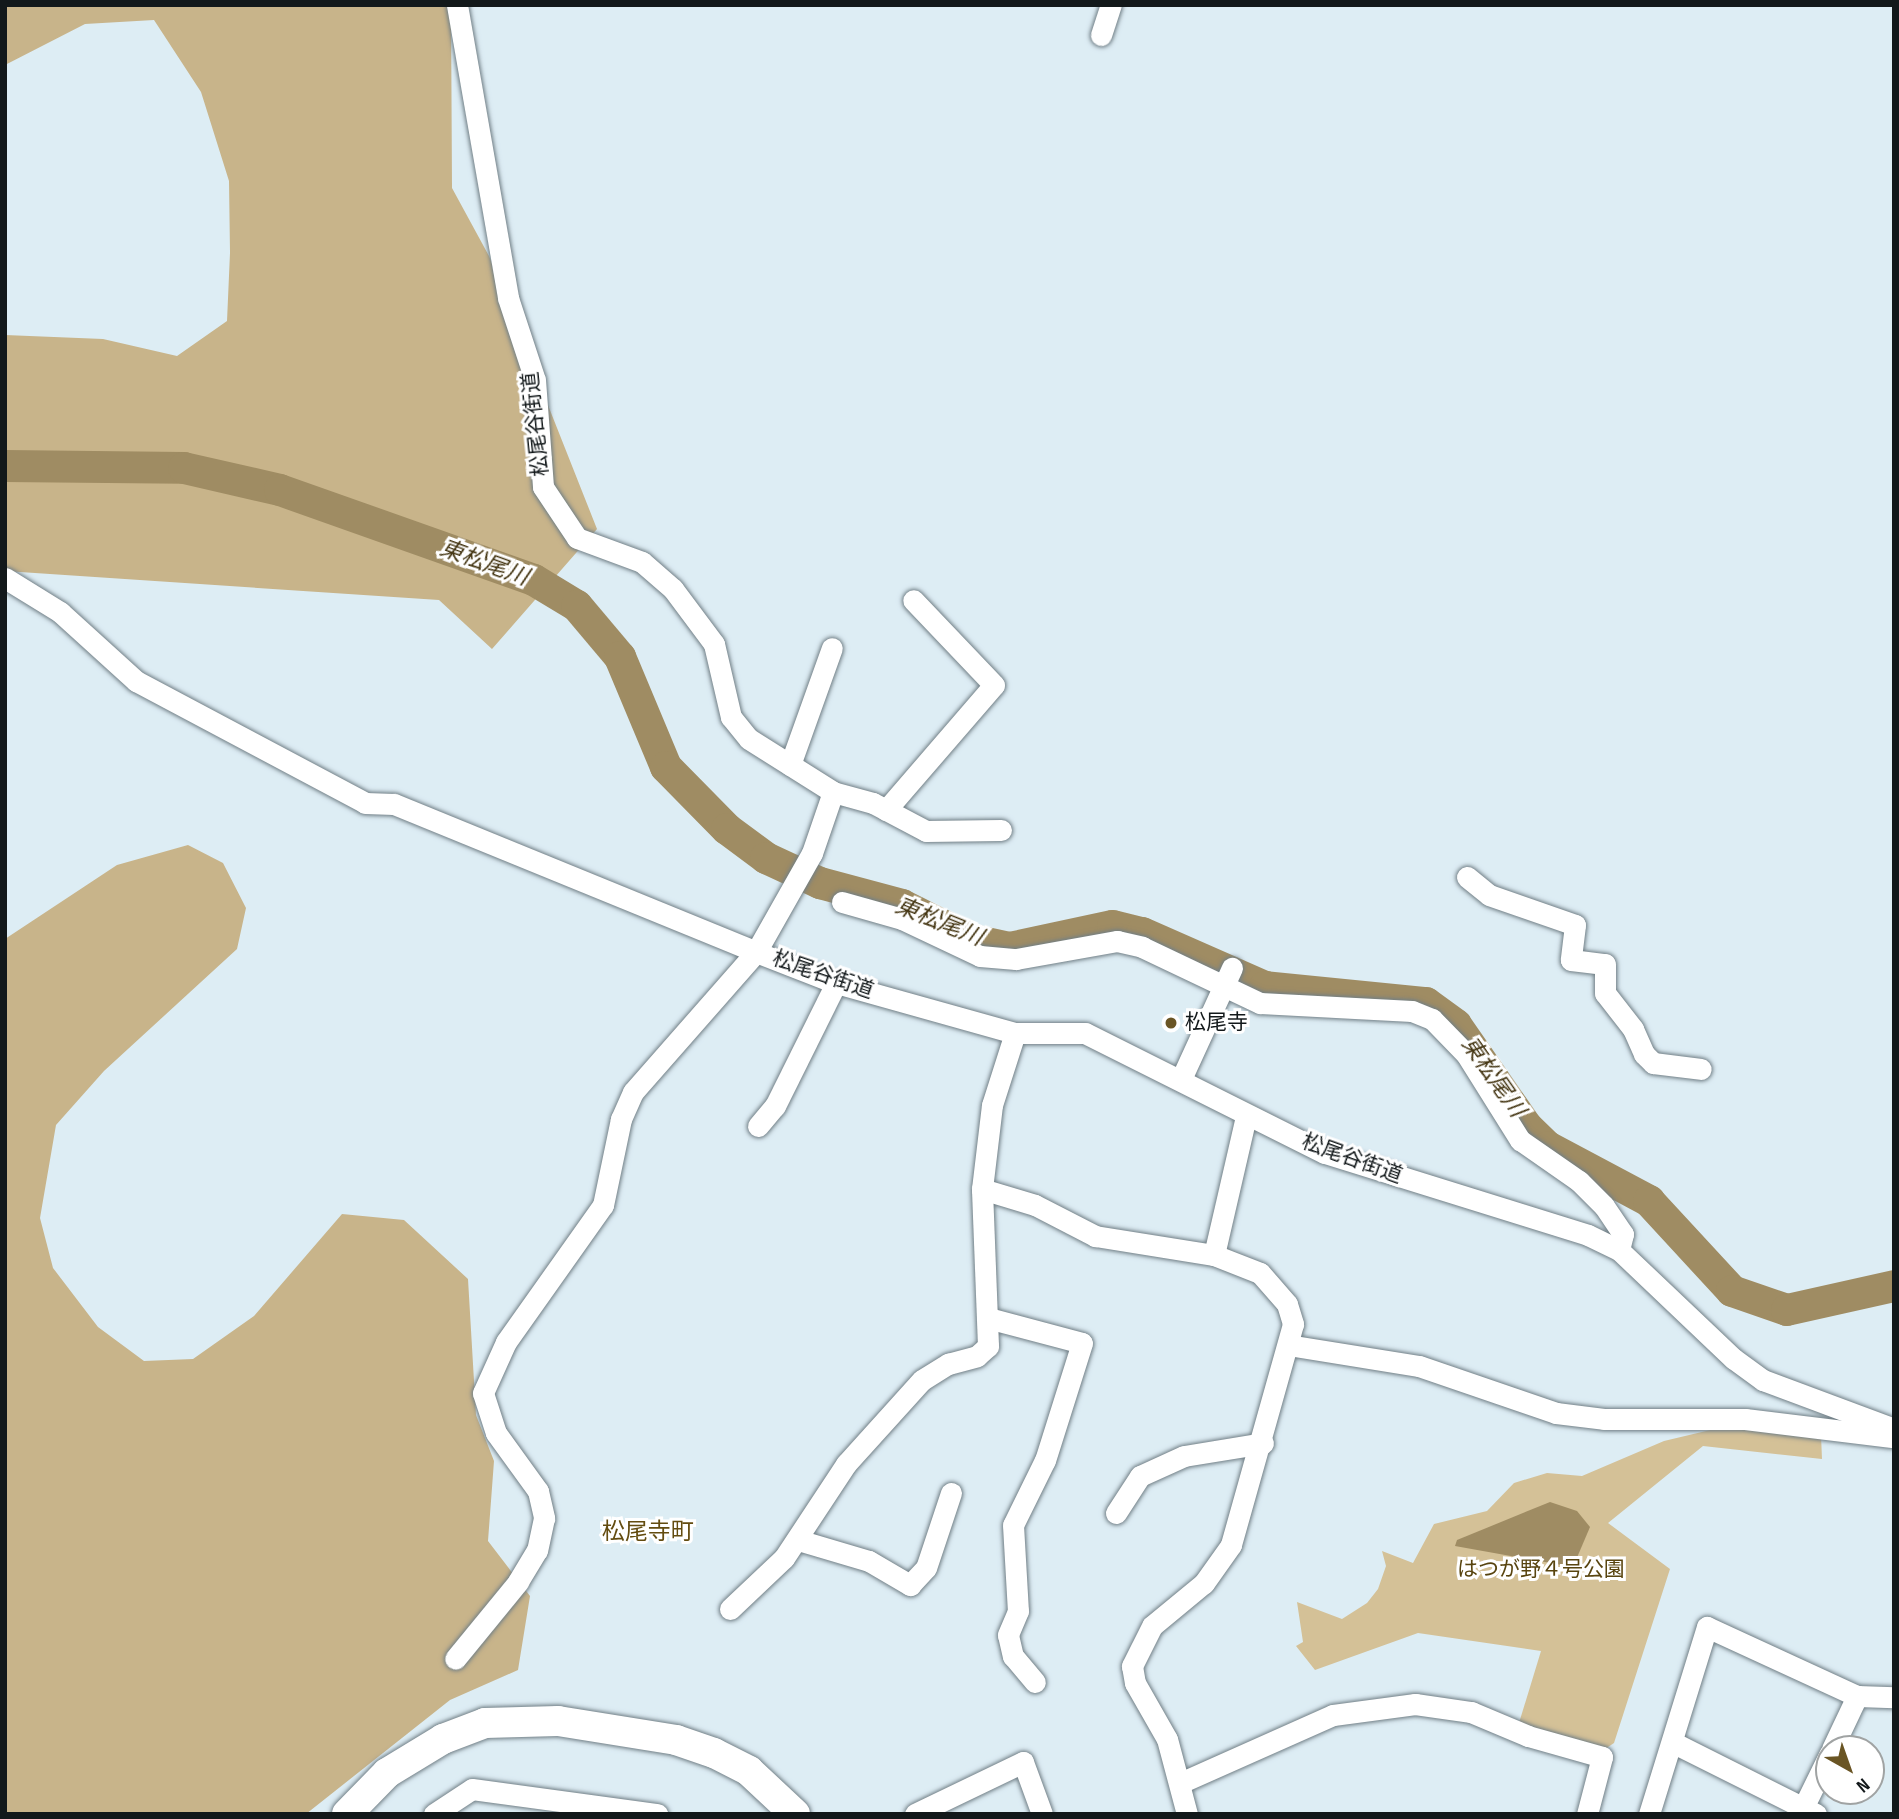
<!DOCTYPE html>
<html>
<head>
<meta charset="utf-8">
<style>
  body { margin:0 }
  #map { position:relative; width:1899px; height:1819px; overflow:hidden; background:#ddedf4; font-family:"Sofia Sans Condensed","Noto Sans JP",sans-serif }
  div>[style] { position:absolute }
  .green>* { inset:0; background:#d4c197 }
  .forest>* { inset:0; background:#c8b48a }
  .water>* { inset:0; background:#9f8c63 }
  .river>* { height:32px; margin:-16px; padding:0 16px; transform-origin:16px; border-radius:16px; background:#9f8c63 }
  .roads { filter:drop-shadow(0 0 2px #717f86) drop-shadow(0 0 2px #717f86) }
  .street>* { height:21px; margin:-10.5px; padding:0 10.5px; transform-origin:10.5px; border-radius:10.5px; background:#fff }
  .secondary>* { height:30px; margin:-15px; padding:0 15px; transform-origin:15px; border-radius:15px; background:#fff }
  .dots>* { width:19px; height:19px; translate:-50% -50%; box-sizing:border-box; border:4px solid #fff; border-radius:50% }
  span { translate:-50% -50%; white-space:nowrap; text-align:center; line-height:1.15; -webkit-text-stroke:6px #fff; paint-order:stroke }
  .street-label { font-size:21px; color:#12181a }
  .poi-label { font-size:21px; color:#12181a }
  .left { translate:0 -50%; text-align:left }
  .park-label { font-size:21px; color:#58440f }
  .water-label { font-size:23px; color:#433411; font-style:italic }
  .neighbourhood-label { font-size:23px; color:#634c10 }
  .frame { position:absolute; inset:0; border:7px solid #12181a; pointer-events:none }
  .north { position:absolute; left:1815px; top:1735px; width:70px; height:70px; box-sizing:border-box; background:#fff; border:2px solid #a0a3a3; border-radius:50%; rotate:140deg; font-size:19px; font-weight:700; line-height:28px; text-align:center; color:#12181a }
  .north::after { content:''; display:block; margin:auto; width:24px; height:32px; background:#6a5524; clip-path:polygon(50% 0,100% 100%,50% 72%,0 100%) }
</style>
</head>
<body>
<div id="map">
  <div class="green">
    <i style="clip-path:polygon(1727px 1426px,1821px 1435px,1822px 1459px,1703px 1446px,1608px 1523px,1670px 1569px,1614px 1743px,1605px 1749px,1519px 1723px,1541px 1651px,1418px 1633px,1315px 1670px,1296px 1646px,1303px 1642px,1297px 1602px,1342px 1619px,1367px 1603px,1378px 1589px,1386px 1566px,1382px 1551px,1413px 1563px,1434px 1524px,1487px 1511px,1514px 1483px,1547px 1473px,1582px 1476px,1664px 1441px)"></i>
  </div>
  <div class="forest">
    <i style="clip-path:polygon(5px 5px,451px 5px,452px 188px,489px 256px,597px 529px,492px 649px,439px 600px,5px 571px,5px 335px,103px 339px,177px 356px,227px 321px,230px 253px,229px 181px,201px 92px,154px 20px,85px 24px,5px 65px)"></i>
    <i style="clip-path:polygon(188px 845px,223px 863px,246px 908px,237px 949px,104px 1071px,56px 1125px,40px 1218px,53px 1268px,98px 1327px,144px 1361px,193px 1359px,254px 1316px,342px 1214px,404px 1220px,468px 1279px,476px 1415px,494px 1461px,488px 1541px,530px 1596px,518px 1670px,450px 1700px,306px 1814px,5px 1814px,5px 939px,117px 865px)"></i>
  </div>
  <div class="water">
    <i style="clip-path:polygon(1550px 1502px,1577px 1511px,1590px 1527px,1573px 1567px,1455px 1546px,1457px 1540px)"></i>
  </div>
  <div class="river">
    <i style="left:5px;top:466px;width:179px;rotate:0.6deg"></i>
    <i style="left:184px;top:468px;width:98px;rotate:12.9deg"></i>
    <i style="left:280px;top:490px;width:269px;rotate:19.5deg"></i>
    <i style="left:534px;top:580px;width:50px;rotate:31.2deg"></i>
    <i style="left:577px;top:606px;width:67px;rotate:49.9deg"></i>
    <i style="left:620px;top:657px;width:119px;rotate:67.3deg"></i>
    <i style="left:666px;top:767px;width:87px;rotate:45.5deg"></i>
    <i style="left:727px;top:829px;width:49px;rotate:36.6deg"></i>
    <i style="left:766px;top:858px;width:60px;rotate:24.8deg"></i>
    <i style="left:820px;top:883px;width:85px;rotate:15deg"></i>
    <i style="left:902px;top:905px;width:78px;rotate:26.6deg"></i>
    <i style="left:972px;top:940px;width:39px;rotate:12deg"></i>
    <i style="left:1010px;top:948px;width:105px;rotate:-12.1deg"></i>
    <i style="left:1113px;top:926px;width:30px;rotate:14deg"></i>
    <i style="left:1142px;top:933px;width:134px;rotate:23.7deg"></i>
    <i style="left:1265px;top:987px;width:162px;rotate:5.7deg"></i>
    <i style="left:1426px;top:1003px;width:37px;rotate:36deg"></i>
    <i style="left:1456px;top:1025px;width:124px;rotate:55.2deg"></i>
    <i style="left:1527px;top:1127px;width:29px;rotate:44deg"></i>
    <i style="left:1548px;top:1147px;width:115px;rotate:28.1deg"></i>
    <i style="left:1649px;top:1201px;width:122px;rotate:47.3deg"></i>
    <i style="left:1732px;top:1291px;width:58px;rotate:19.1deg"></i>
    <i style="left:1787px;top:1310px;width:110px;rotate:-12.6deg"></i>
  </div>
  <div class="roads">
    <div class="street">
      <i style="left:457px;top:5px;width:297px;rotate:80.1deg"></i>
      <i style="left:508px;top:298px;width:86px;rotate:71.8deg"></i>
      <i style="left:535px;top:380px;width:107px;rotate:85.7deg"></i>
      <i style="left:543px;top:487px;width:61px;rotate:56.3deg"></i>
      <i style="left:577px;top:538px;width:69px;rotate:20.3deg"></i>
      <i style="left:642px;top:562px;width:41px;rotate:41.1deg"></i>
      <i style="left:673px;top:589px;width:69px;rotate:53.3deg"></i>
      <i style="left:714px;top:644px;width:75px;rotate:76.9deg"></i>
      <i style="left:731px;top:717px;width:28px;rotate:51deg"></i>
      <i style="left:749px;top:739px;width:99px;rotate:32.2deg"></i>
      <i style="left:833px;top:792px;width:65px;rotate:109deg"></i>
      <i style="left:812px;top:853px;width:114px;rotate:119.5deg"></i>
      <i style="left:756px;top:952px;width:86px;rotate:21.2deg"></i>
      <i style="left:836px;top:983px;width:186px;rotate:15.6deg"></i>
      <i style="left:1015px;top:1033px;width:70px"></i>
      <i style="left:1085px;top:1033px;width:268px;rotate:26.6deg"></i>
      <i style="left:1325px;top:1153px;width:275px;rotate:17.3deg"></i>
      <i style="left:1588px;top:1235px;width:34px;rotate:26deg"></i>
      <i style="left:1619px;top:1250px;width:158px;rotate:43.5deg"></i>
      <i style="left:1734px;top:1359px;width:36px;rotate:36deg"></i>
      <i style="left:1763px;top:1380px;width:140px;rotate:20.5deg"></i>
      <i style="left:1101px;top:35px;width:32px;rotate:-72deg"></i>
      <i style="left:5px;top:578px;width:65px;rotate:31.7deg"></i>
      <i style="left:60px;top:612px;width:103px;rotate:42.2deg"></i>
      <i style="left:136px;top:681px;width:259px;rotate:28deg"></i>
      <i style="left:365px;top:803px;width:29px;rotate:2deg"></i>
      <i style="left:394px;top:804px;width:391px;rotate:22.2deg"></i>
      <i style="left:756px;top:952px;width:186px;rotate:131.3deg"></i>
      <i style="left:633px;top:1092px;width:30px;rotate:114deg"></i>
      <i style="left:621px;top:1119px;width:88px;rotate:101.8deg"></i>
      <i style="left:603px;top:1205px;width:168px;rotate:125.3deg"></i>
      <i style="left:506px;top:1342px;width:56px;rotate:114.3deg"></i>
      <i style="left:483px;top:1393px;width:42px;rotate:72deg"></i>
      <i style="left:496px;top:1433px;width:72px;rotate:54.1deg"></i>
      <i style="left:538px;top:1491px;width:28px;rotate:77deg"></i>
      <i style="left:544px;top:1518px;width:33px;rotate:102deg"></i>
      <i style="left:537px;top:1550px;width:37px;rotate:121deg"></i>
      <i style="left:518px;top:1582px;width:99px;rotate:129.3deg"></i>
      <i style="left:790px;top:765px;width:124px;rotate:-70.3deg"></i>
      <i style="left:833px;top:792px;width:41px;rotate:15.4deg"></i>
      <i style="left:873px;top:803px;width:60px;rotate:27.8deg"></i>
      <i style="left:926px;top:831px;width:75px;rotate:-0.8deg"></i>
      <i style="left:886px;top:810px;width:165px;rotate:-49.2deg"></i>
      <i style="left:994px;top:685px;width:117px;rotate:-133.6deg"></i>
      <i style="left:1467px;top:877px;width:28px;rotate:39deg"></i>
      <i style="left:1489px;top:895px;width:91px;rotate:19.2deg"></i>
      <i style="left:1575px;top:925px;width:35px;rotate:97deg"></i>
      <i style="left:1571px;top:960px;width:34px;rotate:7deg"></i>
      <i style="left:1605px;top:964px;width:29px;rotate:90deg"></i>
      <i style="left:1605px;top:993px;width:46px;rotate:52.1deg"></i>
      <i style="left:1633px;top:1029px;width:27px;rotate:66deg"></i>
      <i style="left:1644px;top:1054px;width:13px;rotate:45deg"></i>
      <i style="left:1653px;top:1063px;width:48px;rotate:7.1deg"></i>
      <i style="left:842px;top:902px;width:62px;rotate:15.8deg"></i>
      <i style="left:902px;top:919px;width:86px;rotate:25.4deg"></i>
      <i style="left:980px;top:956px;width:36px;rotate:5deg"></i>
      <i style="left:1016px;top:959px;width:103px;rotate:-10.1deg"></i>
      <i style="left:1117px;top:941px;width:26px;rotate:13deg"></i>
      <i style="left:1142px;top:947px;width:131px;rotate:25.4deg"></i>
      <i style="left:1260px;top:1003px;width:152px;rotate:3deg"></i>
      <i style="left:1412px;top:1011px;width:22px;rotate:22deg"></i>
      <i style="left:1432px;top:1019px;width:49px;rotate:45.8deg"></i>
      <i style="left:1466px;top:1054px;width:102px;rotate:57.9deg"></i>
      <i style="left:1520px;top:1140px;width:72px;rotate:34.8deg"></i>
      <i style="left:1579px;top:1181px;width:35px;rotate:45deg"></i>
      <i style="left:1604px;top:1206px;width:34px;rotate:56deg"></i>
      <i style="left:1623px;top:1234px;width:16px;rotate:104deg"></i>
      <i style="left:1015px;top:1033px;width:76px;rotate:107.7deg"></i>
      <i style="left:992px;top:1105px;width:85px;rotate:96.8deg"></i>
      <i style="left:982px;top:1189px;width:55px;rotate:16.8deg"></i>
      <i style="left:1035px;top:1205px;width:68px;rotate:27.3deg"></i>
      <i style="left:1095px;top:1236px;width:121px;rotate:9.1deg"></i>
      <i style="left:1214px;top:1255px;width:49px;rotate:21.4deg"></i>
      <i style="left:1260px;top:1273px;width:41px;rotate:48.9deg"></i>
      <i style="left:1287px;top:1304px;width:21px;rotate:73deg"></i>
      <i style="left:1293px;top:1324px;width:230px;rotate:105.7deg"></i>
      <i style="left:1231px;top:1545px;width:47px;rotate:125.4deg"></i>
      <i style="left:1204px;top:1583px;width:67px;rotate:140.4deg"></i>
      <i style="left:1152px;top:1626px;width:45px;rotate:116.6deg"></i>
      <i style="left:1132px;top:1666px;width:17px;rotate:80deg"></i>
      <i style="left:1135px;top:1683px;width:64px;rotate:60.3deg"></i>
      <i style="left:1167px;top:1739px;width:78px;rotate:75.1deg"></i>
      <i style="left:1182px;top:1077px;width:120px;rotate:-65.4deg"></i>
      <i style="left:758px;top:1126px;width:26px;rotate:-50deg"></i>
      <i style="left:775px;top:1106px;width:137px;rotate:-63.6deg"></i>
      <i style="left:1214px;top:1255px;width:143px;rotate:-77deg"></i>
      <i style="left:988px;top:1318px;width:97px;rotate:14.9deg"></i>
      <i style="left:1082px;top:1343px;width:123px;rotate:107.5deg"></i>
      <i style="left:1045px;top:1460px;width:72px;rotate:116.2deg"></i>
      <i style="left:1013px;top:1525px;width:86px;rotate:86.7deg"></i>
      <i style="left:1018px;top:1611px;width:26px;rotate:113deg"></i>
      <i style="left:1008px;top:1635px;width:22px;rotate:77deg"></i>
      <i style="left:1013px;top:1656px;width:34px;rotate:50deg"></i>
      <i style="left:1288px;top:1345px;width:133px;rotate:9.1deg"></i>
      <i style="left:1419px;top:1366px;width:145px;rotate:18.9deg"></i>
      <i style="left:1556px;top:1413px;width:48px;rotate:7.1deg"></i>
      <i style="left:1604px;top:1419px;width:141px"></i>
      <i style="left:1745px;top:1419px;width:148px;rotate:7deg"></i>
      <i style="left:1116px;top:1513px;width:44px;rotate:-57deg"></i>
      <i style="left:1140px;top:1476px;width:48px;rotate:-24.4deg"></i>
      <i style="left:1184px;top:1456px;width:80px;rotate:-9.3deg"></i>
      <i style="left:798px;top:1540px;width:74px;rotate:16.5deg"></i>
      <i style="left:869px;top:1561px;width:48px;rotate:30.3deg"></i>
      <i style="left:910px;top:1585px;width:23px;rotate:-47deg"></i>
      <i style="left:926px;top:1568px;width:79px;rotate:-71.6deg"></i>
      <i style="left:730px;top:1609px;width:74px;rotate:-43.4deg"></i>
      <i style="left:784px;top:1558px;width:113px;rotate:-56.6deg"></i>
      <i style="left:846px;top:1464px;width:113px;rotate:-47.9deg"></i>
      <i style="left:922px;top:1380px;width:31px;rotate:-32deg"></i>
      <i style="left:948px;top:1364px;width:30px;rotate:-15deg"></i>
      <i style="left:977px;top:1356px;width:15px;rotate:-42deg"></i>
      <i style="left:988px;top:1346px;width:157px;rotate:-92.2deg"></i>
      <i style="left:1672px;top:1742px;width:161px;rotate:26.6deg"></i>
      <i style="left:1832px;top:1749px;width:59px;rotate:-64.7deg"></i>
      <i style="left:1180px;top:1783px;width:167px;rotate:-24deg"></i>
      <i style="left:1333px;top:1715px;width:83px;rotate:-7.6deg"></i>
      <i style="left:1415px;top:1704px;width:57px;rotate:8.1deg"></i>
      <i style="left:1471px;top:1712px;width:62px;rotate:22.8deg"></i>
      <i style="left:1528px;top:1736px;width:77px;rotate:15.8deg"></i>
      <i style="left:1602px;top:1757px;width:59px;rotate:104.7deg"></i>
      <i style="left:1803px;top:1808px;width:59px;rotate:-63.9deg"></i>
      <i style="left:434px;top:1814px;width:45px;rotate:-33.3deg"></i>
      <i style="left:472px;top:1789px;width:187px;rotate:7.7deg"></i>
      <i style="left:915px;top:1814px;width:120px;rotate:-25.7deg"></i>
      <i style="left:1023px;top:1762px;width:55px;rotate:69.9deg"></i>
      <i style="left:1649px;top:1814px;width:196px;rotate:-72.8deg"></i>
      <i style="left:1707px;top:1627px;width:165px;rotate:24.7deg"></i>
      <i style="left:1857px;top:1696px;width:37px;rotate:2deg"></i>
    </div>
    <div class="secondary">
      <i style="left:347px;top:1814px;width:57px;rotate:-45.7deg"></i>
      <i style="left:387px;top:1773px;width:66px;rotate:-31.3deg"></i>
      <i style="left:443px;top:1739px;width:45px;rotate:-20.9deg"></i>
      <i style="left:485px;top:1723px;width:73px;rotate:-1.6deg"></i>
      <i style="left:558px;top:1721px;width:120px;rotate:9.1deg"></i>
      <i style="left:676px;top:1740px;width:40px;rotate:18.9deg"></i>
      <i style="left:714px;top:1753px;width:39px;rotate:27deg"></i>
      <i style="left:749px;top:1771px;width:63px;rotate:43.1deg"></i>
    </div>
  </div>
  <div class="dots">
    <i style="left:1171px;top:1023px;background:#6a5524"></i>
  </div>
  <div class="street-label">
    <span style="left:536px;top:424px;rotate:-96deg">松尾谷街道</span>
    <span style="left:823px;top:975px;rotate:19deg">松尾谷街道</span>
    <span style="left:1352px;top:1159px;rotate:20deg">松尾谷街道</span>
  </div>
  <div class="poi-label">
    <span class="left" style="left:1185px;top:1023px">松尾寺</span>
  </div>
  <div class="park-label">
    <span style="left:1541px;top:1570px">はつが野４号公園</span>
  </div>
  <div class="water-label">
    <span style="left:484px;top:563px;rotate:20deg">東松尾川</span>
    <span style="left:939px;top:922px;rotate:22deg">東松尾川</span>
    <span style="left:1493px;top:1077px;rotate:55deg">東松尾川</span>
  </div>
  <div class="neighbourhood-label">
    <span style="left:648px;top:1532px">松尾寺町</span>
  </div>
  <div class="frame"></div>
  <div class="north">N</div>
</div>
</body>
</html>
